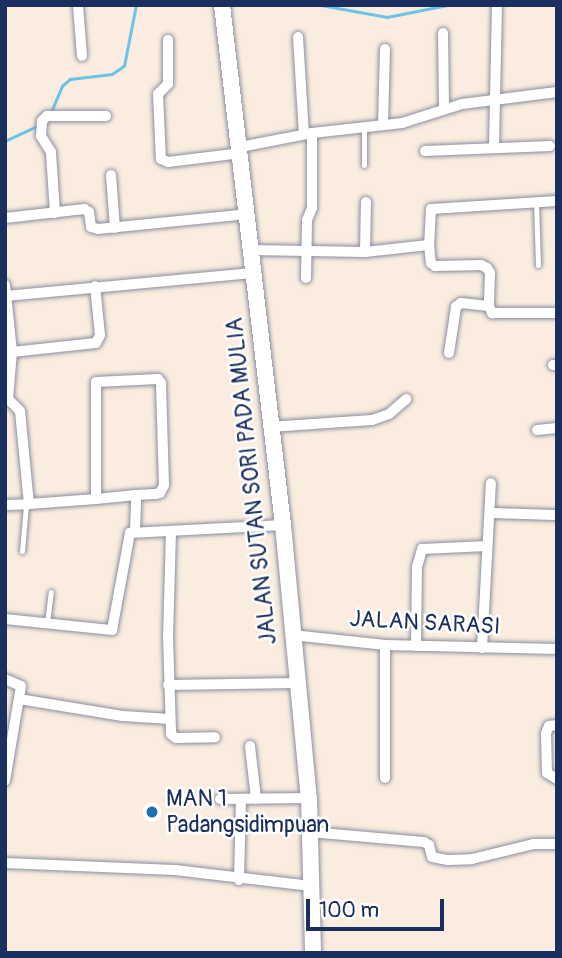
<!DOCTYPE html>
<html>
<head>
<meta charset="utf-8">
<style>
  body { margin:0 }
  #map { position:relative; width:562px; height:958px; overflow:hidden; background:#faede0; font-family:Pangolin,sans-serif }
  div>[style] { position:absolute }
  .stream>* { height:2.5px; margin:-1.25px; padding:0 1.25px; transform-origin:1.25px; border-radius:1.25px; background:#6bc3e8 }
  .roads { filter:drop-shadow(0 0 2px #8a8e9f) drop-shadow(0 0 2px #8a8e9f) }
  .lane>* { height:5px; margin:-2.5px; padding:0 2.5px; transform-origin:2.5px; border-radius:2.5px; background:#fff }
  .street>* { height:10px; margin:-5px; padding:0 5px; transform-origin:5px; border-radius:5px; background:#fff }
  .secondary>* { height:16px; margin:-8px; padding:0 8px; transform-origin:8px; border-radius:8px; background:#fff }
  .dots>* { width:19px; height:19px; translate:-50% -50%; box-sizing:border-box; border:4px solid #fff; border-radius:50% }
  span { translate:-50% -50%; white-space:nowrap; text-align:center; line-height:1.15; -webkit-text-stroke:5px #fff; paint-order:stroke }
  .street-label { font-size:23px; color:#1b2f5e }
  .poi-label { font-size:23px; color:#1b2f5e }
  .left { translate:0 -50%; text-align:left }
  .frame { position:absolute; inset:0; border:7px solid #1b2f5e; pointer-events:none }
  .scale { position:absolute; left:306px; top:899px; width:138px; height:32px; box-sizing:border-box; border:4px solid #1b2f5e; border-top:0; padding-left:9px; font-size:21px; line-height:24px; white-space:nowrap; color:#1b2f5e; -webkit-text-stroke:5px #fff; paint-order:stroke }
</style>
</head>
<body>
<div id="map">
  <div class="stream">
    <i style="left:321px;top:5px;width:67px;rotate:10.3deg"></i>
    <i style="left:387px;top:17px;width:61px;rotate:-11.3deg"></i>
    <i style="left:51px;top:112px;width:28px;rotate:-67deg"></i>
    <i style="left:62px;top:86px;width:11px;rotate:-41deg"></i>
    <i style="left:70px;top:79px;width:42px;rotate:-6.8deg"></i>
    <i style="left:112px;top:74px;width:14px;rotate:-34deg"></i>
    <i style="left:124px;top:66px;width:62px;rotate:-78.9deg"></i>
    <i style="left:5px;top:141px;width:35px;rotate:-25deg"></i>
  </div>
  <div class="roads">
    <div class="lane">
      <i style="left:364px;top:126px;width:39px;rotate:90deg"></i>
      <i style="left:536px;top:202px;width:63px;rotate:88.2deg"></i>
      <i style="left:22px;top:551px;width:46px;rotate:-85deg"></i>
      <i style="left:47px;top:623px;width:31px;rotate:-83deg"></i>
    </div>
    <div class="street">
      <i style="left:78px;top:5px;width:51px;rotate:85.5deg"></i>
      <i style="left:443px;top:33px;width:75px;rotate:89.2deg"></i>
      <i style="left:298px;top:37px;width:97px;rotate:86.5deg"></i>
      <i style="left:168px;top:40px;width:44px;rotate:90deg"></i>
      <i style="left:168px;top:84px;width:14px;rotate:135deg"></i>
      <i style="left:158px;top:94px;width:65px;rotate:87.4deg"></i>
      <i style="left:161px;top:159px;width:8px;rotate:23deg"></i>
      <i style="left:168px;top:162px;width:74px;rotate:-7deg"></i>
      <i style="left:383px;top:125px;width:76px;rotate:-88.5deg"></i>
      <i style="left:240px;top:147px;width:73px;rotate:-11deg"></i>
      <i style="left:312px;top:133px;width:91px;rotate:-6.3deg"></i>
      <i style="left:402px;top:123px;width:63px;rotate:-17.6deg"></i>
      <i style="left:462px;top:104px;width:96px;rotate:-7.2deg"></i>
      <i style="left:494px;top:147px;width:142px;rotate:-88.8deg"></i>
      <i style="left:425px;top:151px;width:125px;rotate:-2.3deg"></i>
      <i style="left:111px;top:175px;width:53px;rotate:85.7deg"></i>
      <i style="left:557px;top:201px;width:126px;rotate:176.4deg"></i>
      <i style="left:431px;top:209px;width:36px;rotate:93deg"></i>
      <i style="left:429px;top:245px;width:18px;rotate:84deg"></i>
      <i style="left:431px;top:263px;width:5px;rotate:37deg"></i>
      <i style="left:435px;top:266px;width:46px;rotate:-1.2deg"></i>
      <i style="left:481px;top:265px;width:7px;rotate:27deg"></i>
      <i style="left:487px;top:268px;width:6px;rotate:59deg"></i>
      <i style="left:490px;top:273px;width:33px;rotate:92deg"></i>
      <i style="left:489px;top:306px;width:8px;rotate:67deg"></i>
      <i style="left:492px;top:313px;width:65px"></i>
      <i style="left:55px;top:213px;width:61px;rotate:-93.8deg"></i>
      <i style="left:51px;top:152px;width:19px;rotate:-122deg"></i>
      <i style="left:41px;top:136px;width:15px;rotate:-86deg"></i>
      <i style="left:42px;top:121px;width:7px;rotate:-45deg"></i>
      <i style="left:47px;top:116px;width:59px"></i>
      <i style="left:5px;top:218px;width:80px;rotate:-6.5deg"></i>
      <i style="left:84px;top:209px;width:6px;rotate:31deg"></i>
      <i style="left:89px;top:212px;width:15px;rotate:82deg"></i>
      <i style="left:91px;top:227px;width:7px;rotate:16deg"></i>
      <i style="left:98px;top:229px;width:150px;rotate:-5.7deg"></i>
      <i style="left:251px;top:250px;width:114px;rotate:1deg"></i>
      <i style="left:365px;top:252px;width:64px;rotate:-6.2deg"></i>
      <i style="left:365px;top:252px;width:50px;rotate:-88.9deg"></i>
      <i style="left:306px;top:278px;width:58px;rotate:-89deg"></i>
      <i style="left:307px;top:220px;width:13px;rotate:-67deg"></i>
      <i style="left:312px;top:208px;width:75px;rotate:-90deg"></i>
      <i style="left:5px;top:285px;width:67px;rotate:84deg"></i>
      <i style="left:12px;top:352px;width:47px;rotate:94.9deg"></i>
      <i style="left:8px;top:399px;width:17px;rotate:45deg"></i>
      <i style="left:20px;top:411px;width:93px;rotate:84.5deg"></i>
      <i style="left:5px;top:296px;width:249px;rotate:-5.3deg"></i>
      <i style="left:12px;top:352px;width:84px;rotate:-6.1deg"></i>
      <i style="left:96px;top:343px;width:9px;rotate:-63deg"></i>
      <i style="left:100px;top:335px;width:49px;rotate:-95.8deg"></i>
      <i style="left:449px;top:353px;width:47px;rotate:-81.3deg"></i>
      <i style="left:456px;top:307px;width:6px;rotate:-39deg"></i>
      <i style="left:461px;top:303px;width:28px;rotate:6deg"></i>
      <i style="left:553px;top:365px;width:4px"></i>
      <i style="left:269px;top:427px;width:103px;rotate:-3.9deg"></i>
      <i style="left:372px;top:420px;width:18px;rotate:-19deg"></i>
      <i style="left:389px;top:414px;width:23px;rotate:-41deg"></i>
      <i style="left:537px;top:430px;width:20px;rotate:-6deg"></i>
      <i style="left:5px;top:505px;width:24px;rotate:-2deg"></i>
      <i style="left:29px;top:504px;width:67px;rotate:-4.3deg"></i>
      <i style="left:96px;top:499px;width:40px;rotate:-5.7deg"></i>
      <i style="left:136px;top:495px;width:19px;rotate:-3deg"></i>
      <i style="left:155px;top:494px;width:5px;rotate:-11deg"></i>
      <i style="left:160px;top:493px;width:9px;rotate:-63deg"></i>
      <i style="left:164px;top:485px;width:102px;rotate:-91.7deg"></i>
      <i style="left:161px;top:383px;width:5px;rotate:-127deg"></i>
      <i style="left:158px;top:379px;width:62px;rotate:177.2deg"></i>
      <i style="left:96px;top:382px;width:117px;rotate:90deg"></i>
      <i style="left:490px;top:513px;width:67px;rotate:1.7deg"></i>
      <i style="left:135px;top:531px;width:36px;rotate:-88deg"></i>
      <i style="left:171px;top:531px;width:105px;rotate:91.6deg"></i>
      <i style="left:168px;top:636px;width:98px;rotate:88.2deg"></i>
      <i style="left:171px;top:734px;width:6px;rotate:39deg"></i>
      <i style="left:176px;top:738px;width:39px;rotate:-1deg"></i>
      <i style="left:5px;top:619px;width:108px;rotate:5.9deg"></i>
      <i style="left:112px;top:630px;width:99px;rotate:-79.5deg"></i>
      <i style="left:130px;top:533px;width:153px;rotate:-3deg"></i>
      <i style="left:292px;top:635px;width:94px;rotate:6.1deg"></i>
      <i style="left:385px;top:645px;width:172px;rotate:1.3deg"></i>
      <i style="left:385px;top:645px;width:133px;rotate:90deg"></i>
      <i style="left:416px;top:646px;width:79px;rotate:-89.3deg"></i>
      <i style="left:417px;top:567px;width:19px;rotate:-74deg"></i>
      <i style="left:422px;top:549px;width:65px;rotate:-2.6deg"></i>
      <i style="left:482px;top:648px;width:165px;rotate:-86.9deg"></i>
      <i style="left:5px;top:679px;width:17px;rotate:24deg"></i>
      <i style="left:21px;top:686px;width:96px;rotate:99.6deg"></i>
      <i style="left:168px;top:685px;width:129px;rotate:-0.9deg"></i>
      <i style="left:19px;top:699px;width:105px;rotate:9.3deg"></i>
      <i style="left:123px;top:716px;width:47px;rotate:3.7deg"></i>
      <i style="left:557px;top:725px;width:8px;rotate:173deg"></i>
      <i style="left:549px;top:726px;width:8px;rotate:113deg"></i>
      <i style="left:546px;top:733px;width:40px;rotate:88.6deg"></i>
      <i style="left:547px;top:773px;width:12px;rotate:31deg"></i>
      <i style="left:250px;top:746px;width:53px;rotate:83.5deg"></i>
      <i style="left:220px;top:799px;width:89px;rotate:-0.6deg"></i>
      <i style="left:310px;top:832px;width:114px;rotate:5deg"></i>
      <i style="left:424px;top:842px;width:6px;rotate:31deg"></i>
      <i style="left:429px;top:845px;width:12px;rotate:76deg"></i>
      <i style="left:432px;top:857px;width:16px;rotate:11deg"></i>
      <i style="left:448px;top:860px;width:24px;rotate:-2deg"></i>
      <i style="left:472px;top:859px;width:64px;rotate:-13.6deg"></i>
      <i style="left:534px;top:844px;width:23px"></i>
      <i style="left:5px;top:863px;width:170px;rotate:2.4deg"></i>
      <i style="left:175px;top:870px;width:137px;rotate:6.7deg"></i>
      <i style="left:239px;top:880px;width:81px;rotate:-88.6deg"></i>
    </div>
    <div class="secondary">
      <i style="left:222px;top:5px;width:524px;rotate:83.31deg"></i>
      <i style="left:283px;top:525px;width:274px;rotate:84.6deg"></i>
      <i style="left:309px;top:798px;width:155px;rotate:88.5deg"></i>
    </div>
  </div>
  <div class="dots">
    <i style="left:152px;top:812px;background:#1f6fb2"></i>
  </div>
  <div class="street-label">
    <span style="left:252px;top:481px;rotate:-96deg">JALAN SUTAN SORI PADA MULIA</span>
    <span style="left:425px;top:623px;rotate:3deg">JALAN SARASI</span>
  </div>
  <div class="poi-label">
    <span class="left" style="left:166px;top:812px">MAN 1<br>Padangsidimpuan</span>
  </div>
  <div class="frame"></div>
  <div class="scale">100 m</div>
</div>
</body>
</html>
